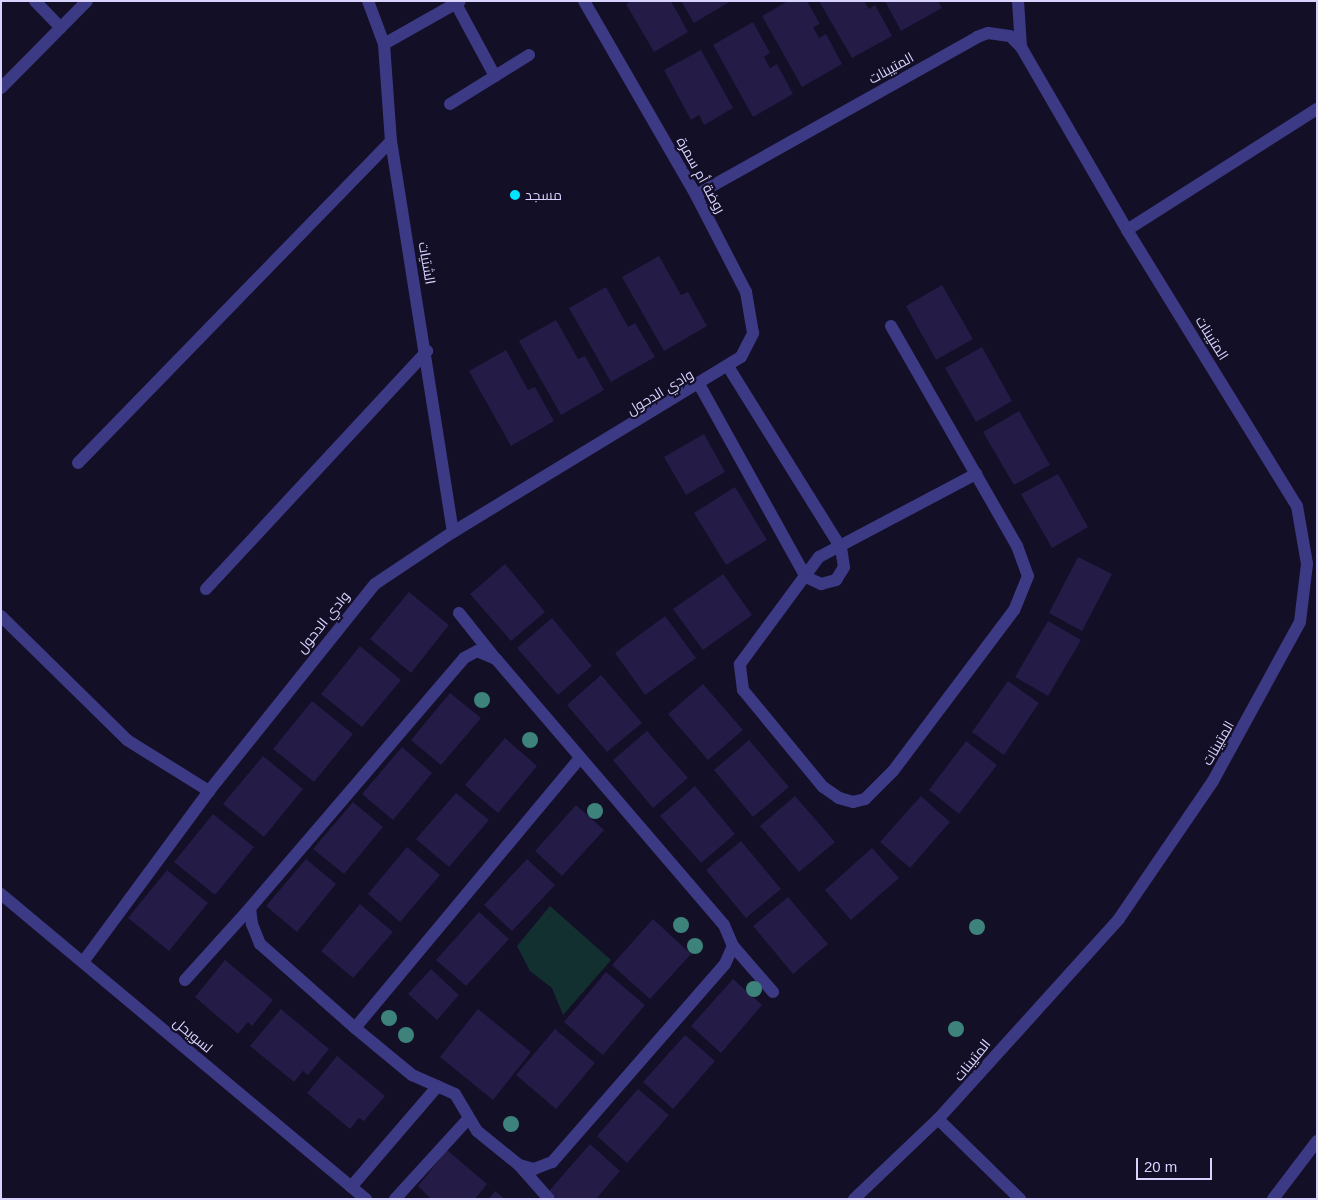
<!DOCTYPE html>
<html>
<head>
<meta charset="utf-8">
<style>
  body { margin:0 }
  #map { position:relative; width:1318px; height:1200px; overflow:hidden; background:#130f26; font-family:Helvetica,Cairo,sans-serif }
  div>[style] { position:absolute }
  .green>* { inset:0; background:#12302f }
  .building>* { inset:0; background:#241b47 }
  .service>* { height:12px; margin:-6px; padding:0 6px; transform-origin:6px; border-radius:6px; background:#3d3a85 }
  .minor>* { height:12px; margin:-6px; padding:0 6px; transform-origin:6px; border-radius:6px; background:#3d3a85 }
  .tertiary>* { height:12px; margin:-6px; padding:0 6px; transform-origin:6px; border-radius:6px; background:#3d3a85 }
  .trees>* { width:16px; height:16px; margin:-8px; border-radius:50%; background:#3d827b }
  .dots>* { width:14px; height:14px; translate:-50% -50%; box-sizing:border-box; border:2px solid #130f26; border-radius:50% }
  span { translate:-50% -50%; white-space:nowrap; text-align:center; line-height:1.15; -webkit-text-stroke:4.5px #130f26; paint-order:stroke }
  .street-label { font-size:14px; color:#d9d4ff }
  .poi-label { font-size:14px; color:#d9d4ff }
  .left { translate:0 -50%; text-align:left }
  .frame { position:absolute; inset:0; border:2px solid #d9d4ff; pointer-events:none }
  .scale { position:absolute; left:1136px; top:1158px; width:76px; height:22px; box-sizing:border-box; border:2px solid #d9d4ff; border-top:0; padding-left:6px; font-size:15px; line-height:18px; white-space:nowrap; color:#d9d4ff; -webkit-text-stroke:4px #130f26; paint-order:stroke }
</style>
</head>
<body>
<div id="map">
  <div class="green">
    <i style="clip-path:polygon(550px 906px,611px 960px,563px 1015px,552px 988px,530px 971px,517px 946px)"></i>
  </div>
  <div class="building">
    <i style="clip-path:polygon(631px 1px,671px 1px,688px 32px,654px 52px,626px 4px)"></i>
    <i style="clip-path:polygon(681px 1px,731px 1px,694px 23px)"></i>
    <i style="clip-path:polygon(788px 1px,807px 1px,820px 24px,813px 27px,819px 38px,826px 34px,842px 64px,802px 87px,762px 16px)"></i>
    <i style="clip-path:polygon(819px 1px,864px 1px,869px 9px,875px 5px,892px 36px,852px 58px)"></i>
    <i style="clip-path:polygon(885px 1px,938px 1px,942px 8px,901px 31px)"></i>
    <i style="clip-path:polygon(753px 22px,770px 53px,764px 57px,770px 68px,777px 64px,793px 94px,753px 117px,713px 45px)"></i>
    <i style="clip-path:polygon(701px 50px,733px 108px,704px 125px,699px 115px,691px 120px,664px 70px)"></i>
    <i style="clip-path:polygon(659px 256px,681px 295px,688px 292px,707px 326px,664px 351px,622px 277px)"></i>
    <i style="clip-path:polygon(942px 285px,973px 339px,936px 360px,906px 306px)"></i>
    <i style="clip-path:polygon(606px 287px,628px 327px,635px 323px,655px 357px,611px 382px,569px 308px)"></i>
    <i style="clip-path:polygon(556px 320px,578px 359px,585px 356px,604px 390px,561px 415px,519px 341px)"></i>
    <i style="clip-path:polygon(982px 347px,1012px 401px,976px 422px,945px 368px)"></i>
    <i style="clip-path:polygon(506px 350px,528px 390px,535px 387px,554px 421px,511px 446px,469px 371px)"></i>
    <i style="clip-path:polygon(1019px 411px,1050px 465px,1014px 485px,983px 432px)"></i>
    <i style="clip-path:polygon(704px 434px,725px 472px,686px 495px,664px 457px)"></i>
    <i style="clip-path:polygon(1058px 474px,1088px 527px,1052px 548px,1021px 494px)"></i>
    <i style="clip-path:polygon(735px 487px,767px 540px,726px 565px,694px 513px)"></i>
    <i style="clip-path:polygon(1078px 557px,1112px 574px,1082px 631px,1049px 613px)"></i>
    <i style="clip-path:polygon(505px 564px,545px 612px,511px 641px,470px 594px)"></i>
    <i style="clip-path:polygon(723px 574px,752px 615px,703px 650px,673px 609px)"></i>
    <i style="clip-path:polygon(409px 592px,449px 625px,411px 673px,370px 639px)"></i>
    <i style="clip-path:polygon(665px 616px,696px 658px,645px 695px,615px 653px)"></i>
    <i style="clip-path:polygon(552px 618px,592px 666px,558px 695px,517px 648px)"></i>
    <i style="clip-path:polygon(1048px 621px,1081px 640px,1048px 696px,1015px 677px)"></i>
    <i style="clip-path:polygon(360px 646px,401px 680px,362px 727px,321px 694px)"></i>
    <i style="clip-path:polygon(601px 675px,642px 723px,607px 752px,567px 705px)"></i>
    <i style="clip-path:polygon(1008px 681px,1039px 703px,1004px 755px,972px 732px)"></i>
    <i style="clip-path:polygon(703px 684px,743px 730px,708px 760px,668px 714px)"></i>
    <i style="clip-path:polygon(450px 693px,481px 718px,441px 765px,411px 740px)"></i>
    <i style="clip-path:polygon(312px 701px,353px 734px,314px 782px,273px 749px)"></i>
    <i style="clip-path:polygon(647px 731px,688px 778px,653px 808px,613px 760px)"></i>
    <i style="clip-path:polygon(505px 738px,537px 766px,498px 813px,465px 785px)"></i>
    <i style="clip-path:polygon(749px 740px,789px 787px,753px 817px,714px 770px)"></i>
    <i style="clip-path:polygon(966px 741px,997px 765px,959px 814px,929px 790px)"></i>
    <i style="clip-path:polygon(402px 747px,432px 773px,393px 820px,362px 794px)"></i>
    <i style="clip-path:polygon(263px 756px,303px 789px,264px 837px,223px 804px)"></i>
    <i style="clip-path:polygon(695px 786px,735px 834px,701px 863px,660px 816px)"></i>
    <i style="clip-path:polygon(456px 793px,489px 820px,449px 867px,416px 839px)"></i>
    <i style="clip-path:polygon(795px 796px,835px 842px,799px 872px,760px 826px)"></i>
    <i style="clip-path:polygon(921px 796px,950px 822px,910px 868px,880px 842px)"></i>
    <i style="clip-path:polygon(353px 802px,383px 827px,344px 874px,313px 849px)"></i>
    <i style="clip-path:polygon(576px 805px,604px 830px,562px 876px,535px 851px)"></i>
    <i style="clip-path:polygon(213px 814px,254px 847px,215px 895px,174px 862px)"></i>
    <i style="clip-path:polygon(741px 841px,781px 889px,746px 918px,706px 870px)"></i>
    <i style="clip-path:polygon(407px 847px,440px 875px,400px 922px,368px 894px)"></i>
    <i style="clip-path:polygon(872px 848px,899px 878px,851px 920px,825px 890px)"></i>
    <i style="clip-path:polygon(306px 859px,336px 884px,297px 932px,266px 906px)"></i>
    <i style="clip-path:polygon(527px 859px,555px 885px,512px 931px,484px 905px)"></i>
    <i style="clip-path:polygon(167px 870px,208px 903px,169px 951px,128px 918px)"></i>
    <i style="clip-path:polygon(788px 897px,828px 944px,793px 974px,753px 926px)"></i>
    <i style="clip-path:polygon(360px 904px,393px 932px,353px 978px,321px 951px)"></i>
    <i style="clip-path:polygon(479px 912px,509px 939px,466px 986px,436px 960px)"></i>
    <i style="clip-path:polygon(653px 919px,691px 954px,650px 999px,612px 965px)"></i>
    <i style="clip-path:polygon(225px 960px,273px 1000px,252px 1026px,248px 1022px,238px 1034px,195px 997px)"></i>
    <i style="clip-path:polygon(431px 969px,459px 995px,437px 1020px,408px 994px)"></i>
    <i style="clip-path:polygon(606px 972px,645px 1005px,603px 1055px,564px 1022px)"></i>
    <i style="clip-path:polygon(733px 979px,762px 1005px,721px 1053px,691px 1026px)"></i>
    <i style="clip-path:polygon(281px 1009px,329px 1049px,308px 1075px,303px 1071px,294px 1082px,250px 1046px)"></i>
    <i style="clip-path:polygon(478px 1009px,531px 1052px,493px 1100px,440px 1057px)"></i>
    <i style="clip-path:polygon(555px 1029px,595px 1063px,556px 1109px,516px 1075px)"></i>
    <i style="clip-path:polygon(685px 1035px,715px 1061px,673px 1109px,643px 1082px)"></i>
    <i style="clip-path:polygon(337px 1056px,385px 1096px,364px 1121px,359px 1118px,350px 1129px,307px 1093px)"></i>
    <i style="clip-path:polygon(638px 1089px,669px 1115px,627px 1163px,597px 1136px)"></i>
    <i style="clip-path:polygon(590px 1144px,620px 1171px,596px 1199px,557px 1199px,549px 1191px)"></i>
    <i style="clip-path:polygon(447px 1150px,487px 1184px,475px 1199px,431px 1199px,418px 1186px)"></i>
    <i style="clip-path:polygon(495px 1191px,505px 1199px,489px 1199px)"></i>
  </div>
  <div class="service">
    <i style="left:1018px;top:1px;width:46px;rotate:86.3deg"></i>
    <i style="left:456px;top:4px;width:82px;rotate:61.6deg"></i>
    <i style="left:450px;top:104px;width:93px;rotate:-31.8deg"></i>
    <i style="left:83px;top:962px;width:212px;rotate:-53.6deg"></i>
  </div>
  <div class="minor">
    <i style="left:35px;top:1px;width:37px;rotate:46deg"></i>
    <i style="left:368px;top:1px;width:46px;rotate:69.6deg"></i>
    <i style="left:384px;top:44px;width:97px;rotate:85.9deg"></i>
    <i style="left:391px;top:141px;width:396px;rotate:81deg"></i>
    <i style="left:384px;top:44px;width:87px;rotate:-29.5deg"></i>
    <i style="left:1px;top:88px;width:122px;rotate:-45.3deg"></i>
    <i style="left:696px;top:195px;width:322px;rotate:-29.3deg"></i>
    <i style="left:977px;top:37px;width:12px;rotate:-20deg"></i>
    <i style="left:988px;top:33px;width:22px;rotate:8deg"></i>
    <i style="left:1010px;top:36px;width:16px;rotate:45deg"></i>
    <i style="left:1021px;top:47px;width:211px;rotate:59.9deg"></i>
    <i style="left:1127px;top:230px;width:324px;rotate:58.4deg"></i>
    <i style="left:1297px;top:506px;width:59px;rotate:80.2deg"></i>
    <i style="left:1307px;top:564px;width:58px;rotate:96.9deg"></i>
    <i style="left:1300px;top:622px;width:181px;rotate:118.7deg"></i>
    <i style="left:1213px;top:781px;width:167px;rotate:124.3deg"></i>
    <i style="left:1119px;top:919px;width:270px;rotate:132.1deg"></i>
    <i style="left:938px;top:1119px;width:115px;rotate:44.3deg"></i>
    <i style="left:1127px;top:230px;width:225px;rotate:-32.5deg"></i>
    <i style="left:891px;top:326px;width:254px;rotate:60.2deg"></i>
    <i style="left:1017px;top:546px;width:32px;rotate:70deg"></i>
    <i style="left:1028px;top:576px;width:37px;rotate:112deg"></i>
    <i style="left:1014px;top:610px;width:201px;rotate:126.9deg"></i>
    <i style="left:893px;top:771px;width:40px;rotate:135deg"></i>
    <i style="left:865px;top:799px;width:12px;rotate:166deg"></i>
    <i style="left:853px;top:802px;width:15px;rotate:-164deg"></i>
    <i style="left:839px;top:798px;width:19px;rotate:-145deg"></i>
    <i style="left:823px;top:787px;width:126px;rotate:-129.5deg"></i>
    <i style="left:743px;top:690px;width:26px;rotate:-97deg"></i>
    <i style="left:740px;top:664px;width:133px;rotate:-53.6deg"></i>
    <i style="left:819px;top:557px;width:178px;rotate:-27.9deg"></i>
    <i style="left:700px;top:386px;width:218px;rotate:61deg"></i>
    <i style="left:806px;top:577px;width:17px;rotate:25deg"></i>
    <i style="left:821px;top:584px;width:16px;rotate:-15deg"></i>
    <i style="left:836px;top:580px;width:15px;rotate:-58deg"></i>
    <i style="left:844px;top:567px;width:19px;rotate:-99deg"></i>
    <i style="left:841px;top:548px;width:212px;rotate:-121.9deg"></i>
    <i style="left:78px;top:463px;width:449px;rotate:-45.8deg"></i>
    <i style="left:206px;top:589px;width:325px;rotate:-47.1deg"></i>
    <i style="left:459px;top:613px;width:56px;rotate:51.5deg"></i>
    <i style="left:1px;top:616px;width:177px;rotate:44.5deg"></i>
    <i style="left:127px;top:740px;width:97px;rotate:31.9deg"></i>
    <i style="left:209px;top:791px;width:265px;rotate:-51.3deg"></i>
    <i style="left:375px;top:584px;width:94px;rotate:-33.7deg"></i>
    <i style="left:453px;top:532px;width:337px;rotate:-31.3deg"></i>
    <i style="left:741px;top:357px;width:27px;rotate:-63deg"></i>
    <i style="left:753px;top:333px;width:42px;rotate:-99.7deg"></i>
    <i style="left:746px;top:292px;width:109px;rotate:-117.3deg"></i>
    <i style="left:696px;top:195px;width:224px;rotate:-120deg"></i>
    <i style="left:477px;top:651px;width:21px;rotate:23deg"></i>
    <i style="left:496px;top:659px;width:350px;rotate:49.4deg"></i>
    <i style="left:724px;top:925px;width:23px;rotate:67deg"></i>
    <i style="left:733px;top:946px;width:20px;rotate:114deg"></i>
    <i style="left:725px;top:964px;width:263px;rotate:131.1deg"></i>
    <i style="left:552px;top:1162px;width:19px;rotate:159deg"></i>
    <i style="left:534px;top:1169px;width:16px;rotate:-165deg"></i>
    <i style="left:519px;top:1165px;width:54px;rotate:-141deg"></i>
    <i style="left:477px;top:1131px;width:43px;rotate:-120.7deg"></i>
    <i style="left:455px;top:1094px;width:47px;rotate:-156.2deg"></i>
    <i style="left:412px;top:1075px;width:74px;rotate:-140.5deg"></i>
    <i style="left:355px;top:1028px;width:127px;rotate:-138.5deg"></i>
    <i style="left:260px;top:944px;width:22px;rotate:-112deg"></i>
    <i style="left:252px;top:924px;width:16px;rotate:-97deg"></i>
    <i style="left:250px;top:908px;width:329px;rotate:-49.4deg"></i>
    <i style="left:464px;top:658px;width:15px;rotate:-28deg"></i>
    <i style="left:1px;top:894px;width:476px;rotate:39.9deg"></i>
    <i style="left:733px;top:946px;width:61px;rotate:49deg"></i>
    <i style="left:185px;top:980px;width:97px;rotate:-47.9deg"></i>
    <i style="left:355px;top:1028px;width:351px;rotate:-50.2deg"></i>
    <i style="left:519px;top:1165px;width:45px;rotate:48.6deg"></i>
    <i style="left:351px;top:1187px;width:133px;rotate:-49.3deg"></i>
    <i style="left:395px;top:1199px;width:108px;rotate:-47.6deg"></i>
    <i style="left:854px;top:1199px;width:116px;rotate:-43.6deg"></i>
  </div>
  <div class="tertiary">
    <i style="left:1273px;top:1199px;width:73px;rotate:-52.8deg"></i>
  </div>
  <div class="trees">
    <i style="left:482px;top:700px"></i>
    <i style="left:530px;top:740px"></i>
    <i style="left:595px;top:811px"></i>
    <i style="left:681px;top:925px"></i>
    <i style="left:977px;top:927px"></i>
    <i style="left:695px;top:946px"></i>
    <i style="left:754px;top:989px"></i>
    <i style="left:389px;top:1018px"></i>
    <i style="left:956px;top:1029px"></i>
    <i style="left:406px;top:1035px"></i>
    <i style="left:511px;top:1124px"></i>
  </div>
  <div class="dots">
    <i style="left:515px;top:195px;background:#00e5ff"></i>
  </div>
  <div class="street-label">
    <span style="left:891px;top:68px;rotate:-29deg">المتيبنات</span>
    <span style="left:701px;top:175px;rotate:61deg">روضة أم سمرة</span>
    <span style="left:427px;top:263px;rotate:80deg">الشتيات</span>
    <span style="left:1212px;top:338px;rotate:58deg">المتيبنات</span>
    <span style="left:660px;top:392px;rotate:-31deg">وادي الدحول</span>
    <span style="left:323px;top:622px;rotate:-51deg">وادي الدحول</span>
    <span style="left:1218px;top:743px;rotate:-60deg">المتيبنات</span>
    <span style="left:193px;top:1035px;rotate:40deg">لسويحل</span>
    <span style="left:972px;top:1060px;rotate:-51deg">المتيبنات</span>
  </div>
  <div class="poi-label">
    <span class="left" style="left:525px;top:195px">مسجد</span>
  </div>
  <div class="frame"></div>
  <div class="scale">20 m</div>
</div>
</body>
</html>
